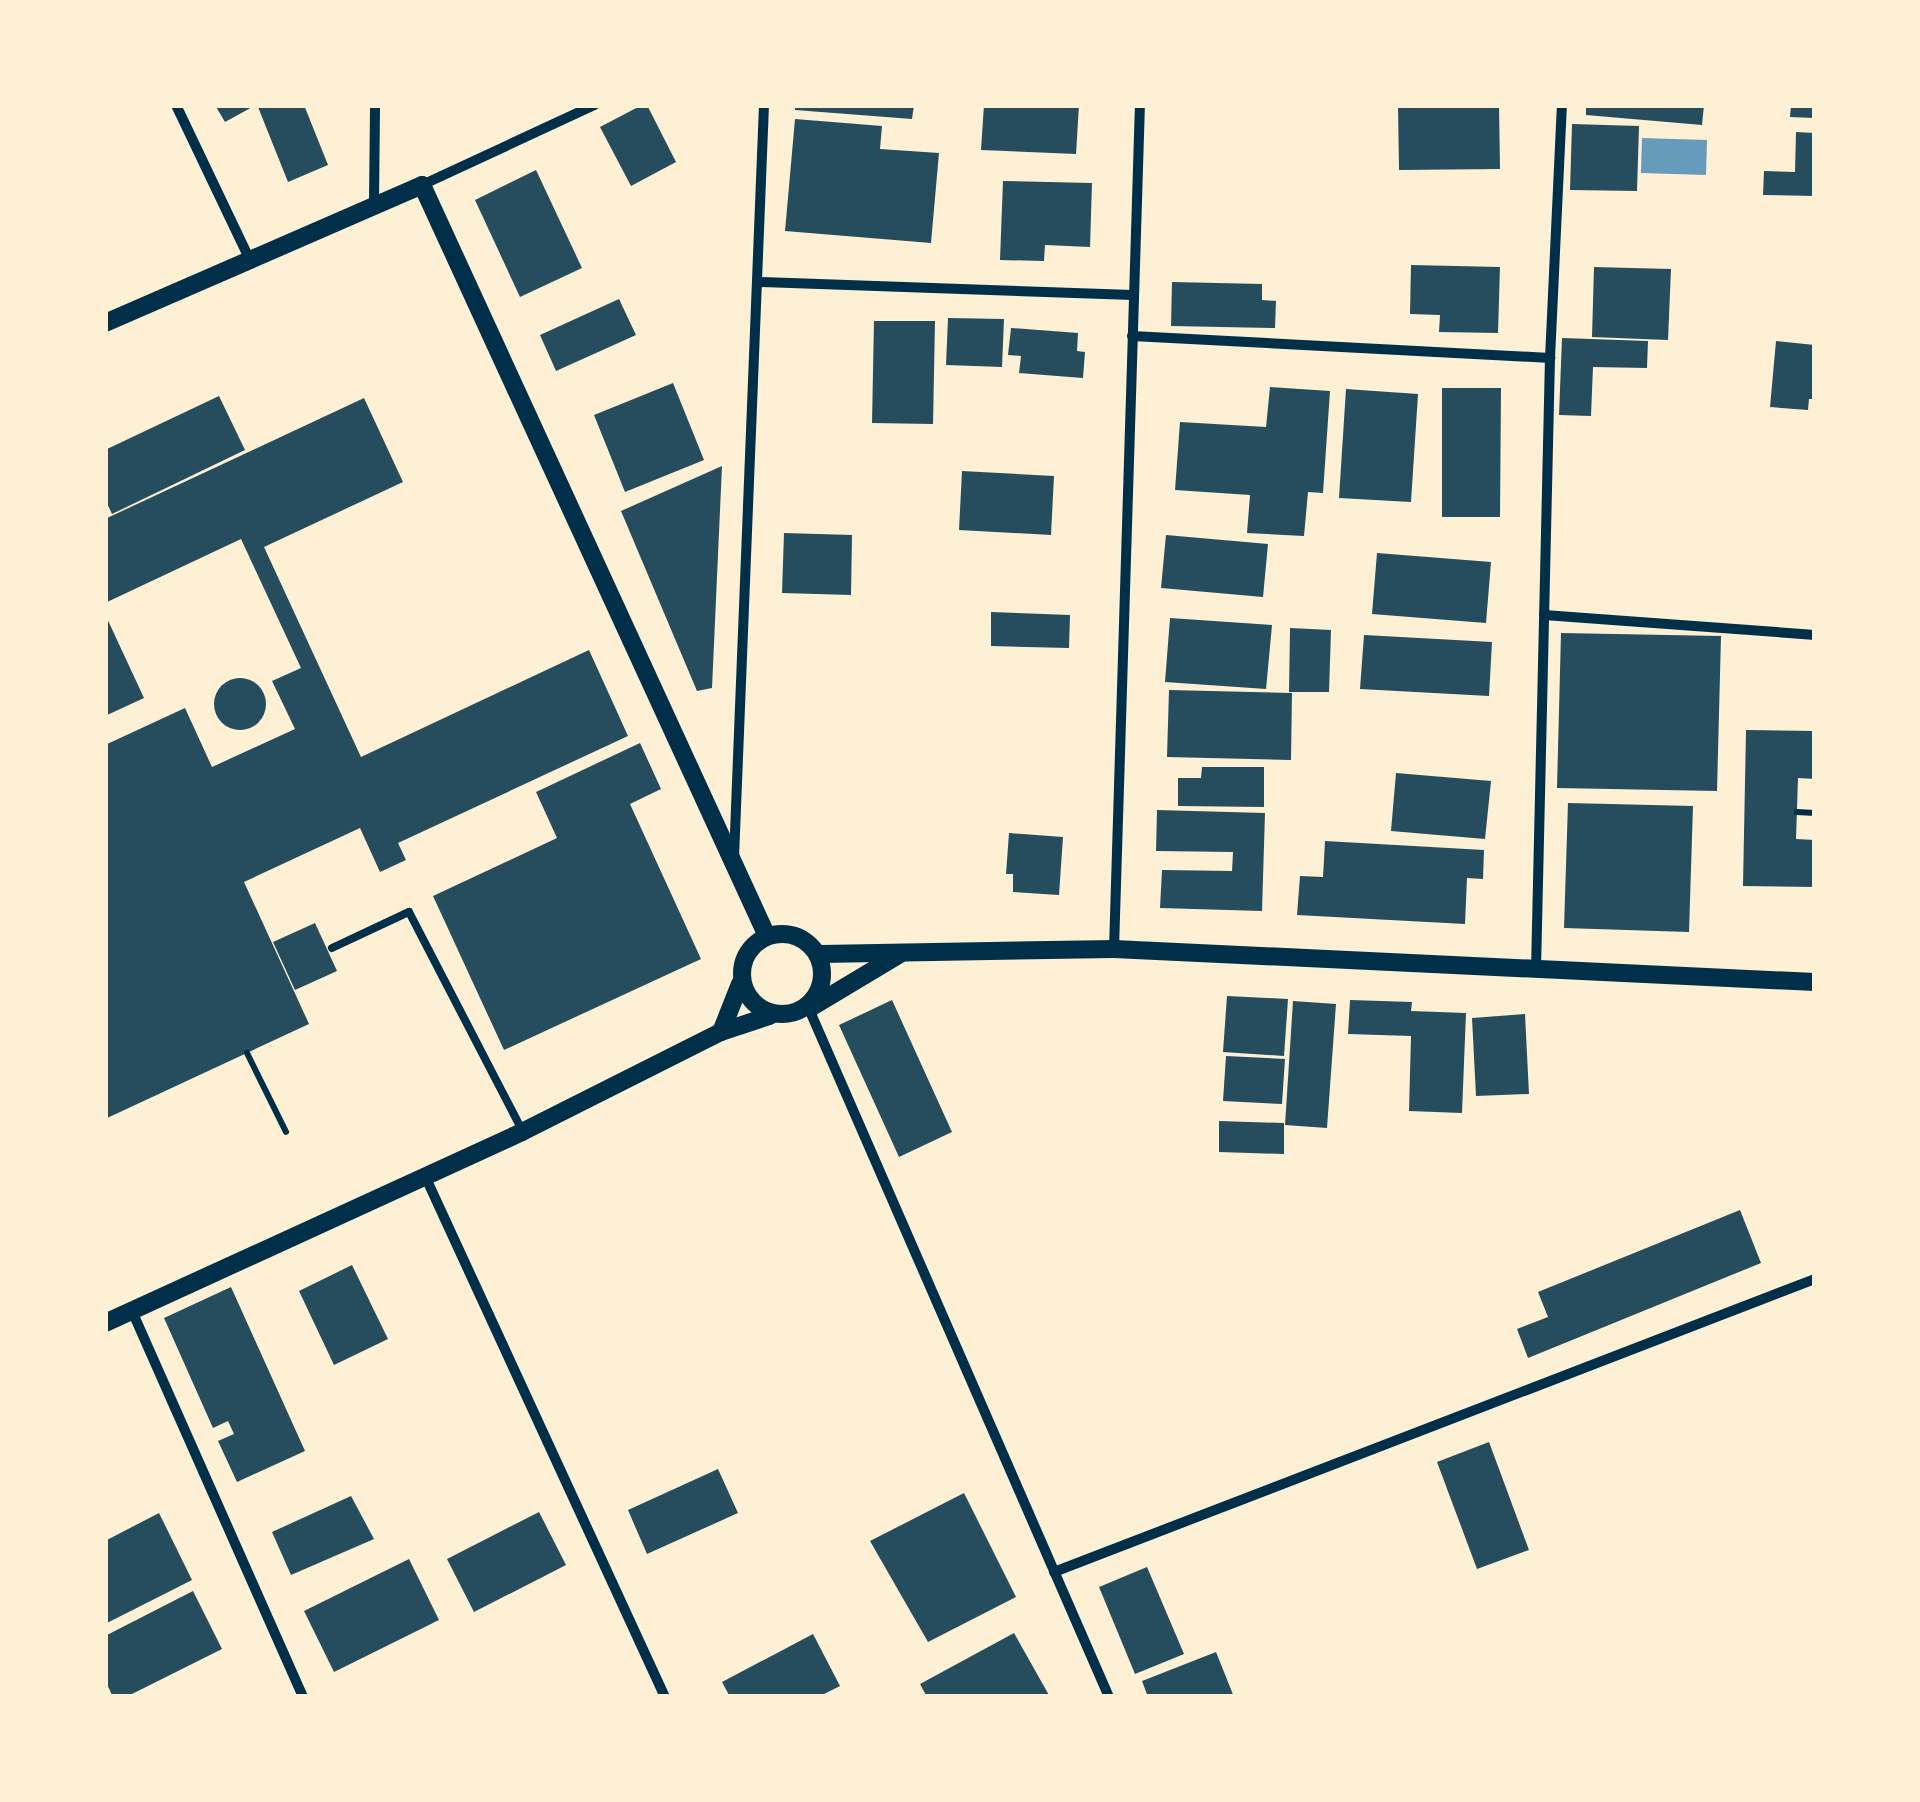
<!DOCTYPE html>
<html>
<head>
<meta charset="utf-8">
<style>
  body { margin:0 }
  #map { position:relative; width:1920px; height:1802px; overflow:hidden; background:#fdf0d5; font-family:Rubik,sans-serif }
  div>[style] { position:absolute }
  .water>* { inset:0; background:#669bbc }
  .building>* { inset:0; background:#264d5e }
  .round { border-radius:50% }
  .path>* { height:6px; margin:-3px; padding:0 3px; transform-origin:3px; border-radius:3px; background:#003049 }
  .service>* { height:8px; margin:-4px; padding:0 4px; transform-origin:4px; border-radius:4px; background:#003049 }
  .minor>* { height:10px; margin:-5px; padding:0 5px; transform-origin:5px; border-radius:5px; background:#003049 }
  .tertiary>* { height:18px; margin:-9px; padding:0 9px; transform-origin:9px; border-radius:9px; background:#003049 }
  .tertiary>.ring { margin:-9px; padding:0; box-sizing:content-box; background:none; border:18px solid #003049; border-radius:50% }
  span { translate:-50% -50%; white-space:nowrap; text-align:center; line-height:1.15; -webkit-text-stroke:10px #fdf0d5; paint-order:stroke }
  .frame { position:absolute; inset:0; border:108px solid #fdf0d5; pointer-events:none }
</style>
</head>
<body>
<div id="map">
  <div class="water">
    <i style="clip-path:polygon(1642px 138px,1707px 140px,1706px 175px,1641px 173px)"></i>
  </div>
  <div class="building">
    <i style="clip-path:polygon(215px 105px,256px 105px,225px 122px)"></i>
    <i style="clip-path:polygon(304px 105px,328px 165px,288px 182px,258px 107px)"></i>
    <i style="clip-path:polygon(642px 105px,647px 105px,676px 162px,631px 186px,600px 127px)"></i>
    <i style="clip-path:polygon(795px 105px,914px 105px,912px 119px,795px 110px)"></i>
    <i style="clip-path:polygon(984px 105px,1079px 105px,1076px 154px,981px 150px)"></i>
    <i style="clip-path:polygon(1398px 105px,1499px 105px,1500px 169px,1399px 170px)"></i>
    <i style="clip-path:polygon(1586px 105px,1704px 105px,1702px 125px,1586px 115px)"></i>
    <i style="clip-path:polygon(1791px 105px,1815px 105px,1815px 118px,1790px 117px)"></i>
    <i style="clip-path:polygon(795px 119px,882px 126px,880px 149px,939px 153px,931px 243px,785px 231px)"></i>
    <i style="clip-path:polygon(1572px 124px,1639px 126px,1637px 191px,1570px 190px)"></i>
    <i style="clip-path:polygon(1796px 132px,1815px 133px,1815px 196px,1763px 195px,1764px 171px,1795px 172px)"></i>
    <i style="clip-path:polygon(536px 170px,582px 268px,520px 297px,475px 200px)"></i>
    <i style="clip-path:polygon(1003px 181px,1092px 183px,1090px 247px,1045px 245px,1044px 261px,1000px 260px)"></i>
    <i style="clip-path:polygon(1411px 265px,1500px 267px,1498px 333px,1439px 332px,1440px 315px,1410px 314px)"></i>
    <i style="clip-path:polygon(1594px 267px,1671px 269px,1668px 340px,1592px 337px)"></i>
    <i style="clip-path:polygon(1172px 282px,1262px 284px,1262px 300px,1276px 301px,1275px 328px,1171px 326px)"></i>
    <i style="clip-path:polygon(619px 299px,636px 335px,556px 371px,540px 335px)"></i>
    <i style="clip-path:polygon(948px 318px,1004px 319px,1002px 367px,946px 365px)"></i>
    <i style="clip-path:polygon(874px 321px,935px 321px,933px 424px,872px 423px)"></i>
    <i style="clip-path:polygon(1011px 328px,1078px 333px,1077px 351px,1085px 352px,1083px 378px,1019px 373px,1021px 356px,1008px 355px)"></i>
    <i style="clip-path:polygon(1562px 338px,1648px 341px,1647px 368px,1593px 367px,1591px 416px,1559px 415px)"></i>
    <i style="clip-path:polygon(1776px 341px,1815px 345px,1815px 399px,1809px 399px,1808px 410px,1770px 407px)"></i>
    <i style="clip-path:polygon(673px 383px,704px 460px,625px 492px,594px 415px)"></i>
    <i style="clip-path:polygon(1270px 387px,1330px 391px,1323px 493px,1308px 492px,1304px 536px,1247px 533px,1250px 495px,1175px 490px,1180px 422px,1266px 427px)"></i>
    <i style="clip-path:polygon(1442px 388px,1501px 388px,1500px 517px,1442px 517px)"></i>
    <i style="clip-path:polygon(1346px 389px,1418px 394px,1411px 502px,1339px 498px)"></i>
    <i style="clip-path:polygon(219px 396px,245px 450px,112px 514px,105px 499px,105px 450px)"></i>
    <i style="clip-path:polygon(364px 398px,403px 482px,264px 547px,361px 757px,589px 650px,628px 736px,398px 843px,406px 860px,380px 872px,360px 828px,244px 882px,309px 1024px,105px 1119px,105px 745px,185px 708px,212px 767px,295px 729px,272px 681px,301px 668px,241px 539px,105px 603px,105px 519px)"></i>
    <i style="clip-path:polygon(722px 466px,712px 688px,697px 691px,621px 511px)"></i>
    <i style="clip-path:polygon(962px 471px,1054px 476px,1051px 535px,959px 530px)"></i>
    <i style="clip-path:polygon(784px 533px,852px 535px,851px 595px,782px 593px)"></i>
    <i style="clip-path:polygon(1166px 535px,1268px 544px,1263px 597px,1161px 588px)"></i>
    <i style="clip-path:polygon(1377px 553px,1491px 562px,1486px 623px,1372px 614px)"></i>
    <i style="clip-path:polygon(991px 612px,1070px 615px,1069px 648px,991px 646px)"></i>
    <i style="clip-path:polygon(105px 614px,144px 698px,105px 716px)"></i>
    <i style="clip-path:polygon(1170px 618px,1272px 625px,1266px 689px,1165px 682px)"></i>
    <i style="clip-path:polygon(1290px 628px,1331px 630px,1329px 692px,1289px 692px)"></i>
    <i style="clip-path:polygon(1561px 633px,1721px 636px,1717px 791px,1557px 788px)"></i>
    <i style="clip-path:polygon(1364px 635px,1492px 642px,1489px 696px,1360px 689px)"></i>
    <i class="round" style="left:214px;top:678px;width:52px;height:52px"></i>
    <i style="clip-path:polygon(1169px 690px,1292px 693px,1291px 760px,1167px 757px)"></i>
    <i style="clip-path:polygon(1746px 730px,1815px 731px,1815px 779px,1798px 778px,1796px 839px,1815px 840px,1815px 887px,1743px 886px)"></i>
    <i style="clip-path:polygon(640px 743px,661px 789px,630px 804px,701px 959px,504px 1050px,433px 896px,557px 838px,536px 792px)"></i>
    <i style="clip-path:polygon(1202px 767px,1264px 767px,1264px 807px,1178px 806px,1178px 778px,1201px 778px)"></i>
    <i style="clip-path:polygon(1396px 773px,1491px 781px,1485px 839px,1391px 831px)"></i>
    <i style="clip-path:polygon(1568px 803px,1693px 806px,1689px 932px,1564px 928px)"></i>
    <i style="clip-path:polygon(1157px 810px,1265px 813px,1262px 911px,1160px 908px,1162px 870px,1232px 871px,1233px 852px,1156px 851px)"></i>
    <i style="clip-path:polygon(1009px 833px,1063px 837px,1059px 895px,1013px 892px,1013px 874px,1006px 874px)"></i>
    <i style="clip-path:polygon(1325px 841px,1484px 850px,1483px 879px,1467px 878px,1465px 924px,1297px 915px,1300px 876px,1323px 877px)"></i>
    <i style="clip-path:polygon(315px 923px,337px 971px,295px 990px,273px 942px)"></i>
    <i style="clip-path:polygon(1227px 996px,1288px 999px,1284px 1056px,1223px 1052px)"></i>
    <i style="clip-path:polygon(892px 1000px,952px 1132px,899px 1157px,839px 1025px)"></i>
    <i style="clip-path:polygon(1350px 1000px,1412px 1002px,1411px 1011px,1466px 1013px,1462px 1113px,1409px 1111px,1411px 1036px,1348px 1034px)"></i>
    <i style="clip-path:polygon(1293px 1001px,1336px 1004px,1327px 1128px,1285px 1125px)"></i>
    <i style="clip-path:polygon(1525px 1014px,1529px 1094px,1476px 1096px,1472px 1018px)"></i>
    <i style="clip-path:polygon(1226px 1056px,1285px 1059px,1282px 1104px,1223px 1101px)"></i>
    <i style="clip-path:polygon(1219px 1121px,1284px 1123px,1284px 1154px,1219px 1152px)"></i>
    <i style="clip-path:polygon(1740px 1210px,1761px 1263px,1528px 1358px,1517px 1329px,1548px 1317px,1538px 1292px)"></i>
    <i style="clip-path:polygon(352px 1265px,388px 1339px,334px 1365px,299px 1291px)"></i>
    <i style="clip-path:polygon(231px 1287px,305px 1451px,237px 1482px,218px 1441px,234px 1434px,228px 1421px,213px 1428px,164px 1318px)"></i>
    <i style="clip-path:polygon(1489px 1442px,1529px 1550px,1477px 1569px,1437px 1462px)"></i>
    <i style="clip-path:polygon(718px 1469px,738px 1513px,647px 1554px,628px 1510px)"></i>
    <i style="clip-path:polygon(964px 1493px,1016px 1597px,928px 1642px,870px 1541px)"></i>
    <i style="clip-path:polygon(351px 1496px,374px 1539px,291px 1575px,272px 1532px)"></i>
    <i style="clip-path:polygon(539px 1512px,566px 1565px,474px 1612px,447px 1559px)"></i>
    <i style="clip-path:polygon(159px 1513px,192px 1580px,105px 1624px,105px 1541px)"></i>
    <i style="clip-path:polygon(409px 1559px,439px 1620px,334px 1672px,304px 1611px)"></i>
    <i style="clip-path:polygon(1147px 1567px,1184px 1654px,1135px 1674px,1099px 1587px)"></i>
    <i style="clip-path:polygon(193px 1591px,222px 1649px,126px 1697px,113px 1697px,105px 1680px,105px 1636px)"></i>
    <i style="clip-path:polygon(1014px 1633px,1050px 1697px,927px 1697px,920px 1684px)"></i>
    <i style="clip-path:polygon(813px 1634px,840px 1686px,818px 1697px,730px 1697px,722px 1682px)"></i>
    <i style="clip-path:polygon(1216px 1652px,1234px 1697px,1148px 1697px,1142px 1681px)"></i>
  </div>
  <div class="path">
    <i style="left:1797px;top:812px;width:18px;rotate:3deg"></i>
    <i style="left:247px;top:1053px;width:88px;rotate:63.7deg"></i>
  </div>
  <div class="service">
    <i style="left:332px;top:948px;width:85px;rotate:-25.1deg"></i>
    <i style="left:409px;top:912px;width:246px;rotate:62.6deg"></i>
  </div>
  <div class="minor">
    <i style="left:176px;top:105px;width:174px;rotate:64.5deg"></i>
    <i style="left:422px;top:185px;width:190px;rotate:-24.9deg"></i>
    <i style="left:374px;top:204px;width:99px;rotate:-89.4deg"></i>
    <i style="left:760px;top:282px;width:373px;rotate:2deg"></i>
    <i style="left:1132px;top:336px;width:419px;rotate:3deg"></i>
    <i style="left:1544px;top:615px;width:272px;rotate:4.2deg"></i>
    <i style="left:734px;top:858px;width:754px;rotate:-87.72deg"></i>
    <i style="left:1114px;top:949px;width:844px;rotate:-88.24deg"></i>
    <i style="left:1536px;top:970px;width:612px;rotate:-88.69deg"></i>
    <i style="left:1550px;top:358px;width:253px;rotate:-87.3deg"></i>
    <i style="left:809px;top:1009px;width:751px;rotate:66.44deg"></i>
    <i style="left:425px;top:1176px;width:574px;rotate:65.27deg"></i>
    <i style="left:132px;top:1311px;width:422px;rotate:66.1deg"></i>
    <i style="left:1054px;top:1572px;width:815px;rotate:-21.06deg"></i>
  </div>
  <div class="tertiary">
    <i style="left:105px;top:323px;width:346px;rotate:-23.5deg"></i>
    <i style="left:422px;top:185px;width:824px;rotate:65.33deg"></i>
    <i class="ring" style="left:742px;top:934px;width:62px;height:62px"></i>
    <i style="left:821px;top:954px;width:293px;rotate:-1deg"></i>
    <i style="left:1114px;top:949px;width:702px;rotate:2.7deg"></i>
    <i style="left:810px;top:1008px;width:105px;rotate:-31deg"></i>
    <i style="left:721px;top:1032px;width:52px;rotate:-68.4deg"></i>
    <i style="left:105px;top:1323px;width:459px;rotate:-24.6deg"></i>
    <i style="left:522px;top:1132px;width:223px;rotate:-26.7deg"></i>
    <i style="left:721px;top:1032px;width:51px;rotate:-18.4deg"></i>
  </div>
  <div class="frame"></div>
</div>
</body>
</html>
